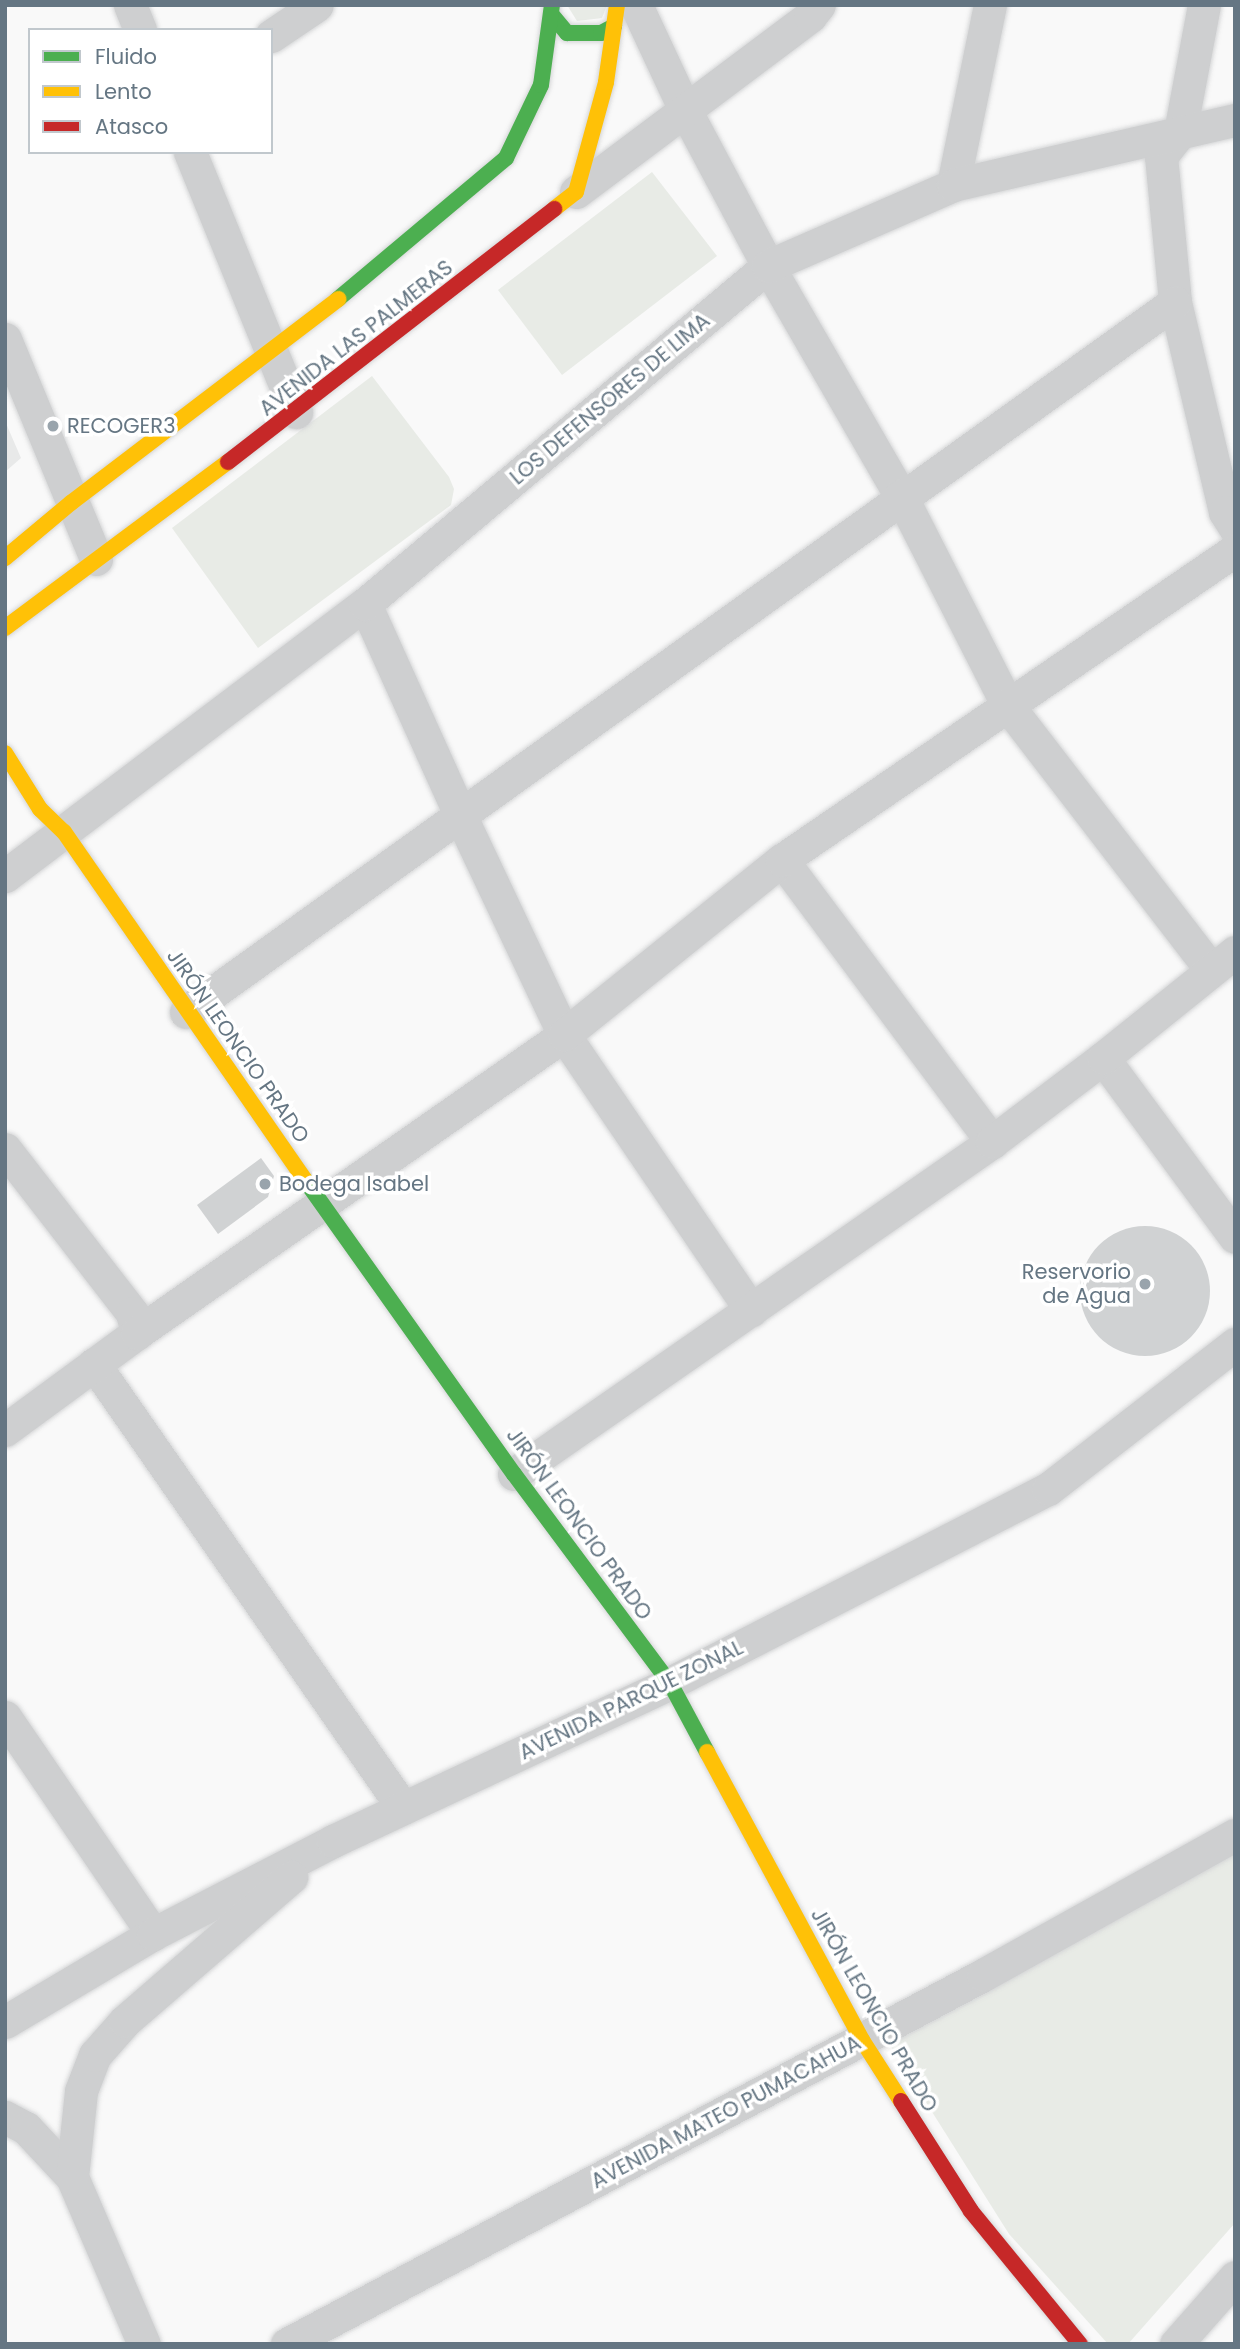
<!DOCTYPE html>
<html>
<head>
<meta charset="utf-8">
<style>
  body { margin:0 }
  #map { position:relative; width:1240px; height:2349px; overflow:hidden; background:#f9f9f9; font-family:Poppins,sans-serif }
  div>[style] { position:absolute }
  .built>* { inset:0; background:#e8e9e9 }
  .green>* { inset:0; background:#e8ebe6 }
  .building>* { inset:0; background:#d0d2d3 }
  .round { border-radius:50% }
  .roads { filter:drop-shadow(0 0 2px #d5d6d7) drop-shadow(0 0 2px #d5d6d7) }
  .street>* { height:33px; margin:-16.5px; padding:0 16.5px; transform-origin:16.5px; border-radius:16.5px; background:#cecfd0 }
  .fast>* { height:16px; margin:-8px; padding:0 8px; transform-origin:8px; border-radius:8px; background:#4caf50 }
  .slow>* { height:16px; margin:-8px; padding:0 8px; transform-origin:8px; border-radius:8px; background:#ffc107 }
  .jam>* { height:16px; margin:-8px; padding:0 8px; transform-origin:8px; border-radius:8px; background:#c62828 }
  .dots>* { width:19px; height:19px; translate:-50% -50%; box-sizing:border-box; border:4px solid #fff; border-radius:50% }
  span { translate:-50% -50%; white-space:nowrap; text-align:center; line-height:1.15; -webkit-text-stroke:7px #fff; paint-order:stroke }
  .street-label { font-size:21px; color:#657683 }
  .poi-label { font-size:21px; color:#657683 }
  .left { translate:0 -50%; text-align:left }
  .right { translate:-100% -50%; text-align:right }
  .frame { position:absolute; inset:0; border:7px solid #657683; pointer-events:none }
  .legend { position:absolute; left:28px; top:28px; width:245px; height:126px; box-sizing:border-box; background:#fff; border:2px solid #c1c8cd; margin:0; padding:9px 12px; list-style:none; font-size:21px; color:#657683 }
  .legend li { display:flex; align-items:center; gap:14px; height:35px }
  .legend b { width:35px; border:2px solid #c1c8cd }
</style>
</head>
<body>
<div id="map">
  <div class="built">
    <i style="clip-path:polygon(5px 421px,21px 458px,5px 472px)"></i>
  </div>
  <div class="green">
    <i style="clip-path:polygon(567px 5px,607px 5px,602px 18px,577px 21px)"></i>
    <i style="clip-path:polygon(652px 172px,717px 256px,562px 375px,498px 290px)"></i>
    <i style="clip-path:polygon(372px 376px,449px 477px,454px 489px,451px 505px,258px 648px,172px 528px)"></i>
    <i style="clip-path:polygon(1235px 1851px,1235px 2223px,1128px 2344px,1108px 2344px,1009px 2234px,888px 2042px)"></i>
  </div>
  <div class="building">
    <i style="clip-path:polygon(261px 1158px,274px 1176px,268px 1197px,218px 1234px,197px 1205px)"></i>
    <i class="round" style="left:1080px;top:1226px;width:130px;height:130px"></i>
  </div>
  <div class="roads">
    <div class="street">
      <i style="left:130px;top:5px;width:27px;rotate:68deg"></i>
      <i style="left:636px;top:5px;width:114px;rotate:65deg"></i>
      <i style="left:684px;top:108px;width:179px;rotate:62deg"></i>
      <i style="left:768px;top:266px;width:266px;rotate:60deg"></i>
      <i style="left:901px;top:496px;width:236px;rotate:63deg"></i>
      <i style="left:1008px;top:706px;width:333px;rotate:52.4deg"></i>
      <i style="left:1204px;top:5px;width:129px;rotate:100.7deg"></i>
      <i style="left:1180px;top:132px;width:31px;rotate:128deg"></i>
      <i style="left:1161px;top:156px;width:147px;rotate:84.5deg"></i>
      <i style="left:1175px;top:302px;width:216px;rotate:76.6deg"></i>
      <i style="left:1225px;top:512px;width:19px;rotate:58deg"></i>
      <i style="left:271px;top:36px;width:55px;rotate:-34deg"></i>
      <i style="left:190px;top:152px;width:281px;rotate:67.8deg"></i>
      <i style="left:953px;top:185px;width:184px;rotate:-78.4deg"></i>
      <i style="left:576px;top:192px;width:293px;rotate:-36.9deg"></i>
      <i style="left:810px;top:16px;width:14px;rotate:-51deg"></i>
      <i style="left:5px;top:339px;width:238px;rotate:67.5deg"></i>
      <i style="left:365px;top:604px;width:234px;rotate:65.7deg"></i>
      <i style="left:461px;top:817px;width:241px;rotate:64.7deg"></i>
      <i style="left:564px;top:1035px;width:333px;rotate:55.8deg"></i>
      <i style="left:782px;top:860px;width:352px;rotate:53.3deg"></i>
      <i style="left:5px;top:876px;width:451px;rotate:-37.1deg"></i>
      <i style="left:365px;top:604px;width:526px;rotate:-39.99deg"></i>
      <i style="left:768px;top:266px;width:202px;rotate:-23.6deg"></i>
      <i style="left:953px;top:185px;width:289px;rotate:-13deg"></i>
      <i style="left:186px;top:1012px;width:1217px;rotate:-35.67deg"></i>
      <i style="left:1103px;top:1058px;width:222px;rotate:53.6deg"></i>
      <i style="left:5px;top:1149px;width:207px;rotate:52.2deg"></i>
      <i style="left:132px;top:1313px;width:21px;rotate:76deg"></i>
      <i style="left:94px;top:1364px;width:541px;rotate:55.16deg"></i>
      <i style="left:5px;top:1430px;width:164px;rotate:-36.3deg"></i>
      <i style="left:137px;top:1333px;width:521px;rotate:-34.91deg"></i>
      <i style="left:564px;top:1035px;width:280px;rotate:-38.8deg"></i>
      <i style="left:782px;top:860px;width:549px;rotate:-34.38deg"></i>
      <i style="left:514px;top:1474px;width:582px;rotate:-34.78deg"></i>
      <i style="left:992px;top:1142px;width:139px;rotate:-37.1deg"></i>
      <i style="left:1103px;top:1058px;width:169px;rotate:-38.8deg"></i>
      <i style="left:5px;top:1717px;width:263px;rotate:55.7deg"></i>
      <i style="left:5px;top:2022px;width:172px;rotate:-30.7deg"></i>
      <i style="left:153px;top:1934px;width:203px;rotate:-27.3deg"></i>
      <i style="left:333px;top:1841px;width:372px;rotate:-25.1deg"></i>
      <i style="left:670px;top:1683px;width:425px;rotate:-27.2deg"></i>
      <i style="left:1048px;top:1489px;width:237px;rotate:-37.8deg"></i>
      <i style="left:5px;top:2117px;width:24px;rotate:28deg"></i>
      <i style="left:26px;top:2128px;width:67px;rotate:46.8deg"></i>
      <i style="left:72px;top:2177px;width:182px;rotate:66.7deg"></i>
      <i style="left:72px;top:2177px;width:86px;rotate:-84deg"></i>
      <i style="left:81px;top:2091px;width:39px;rotate:-69deg"></i>
      <i style="left:95px;top:2055px;width:45px;rotate:-48.6deg"></i>
      <i style="left:125px;top:2021px;width:220px;rotate:-40.9deg"></i>
      <i style="left:287px;top:2344px;width:788px;rotate:-27.93deg"></i>
      <i style="left:983px;top:1975px;width:288px;rotate:-29.1deg"></i>
      <i style="left:1176px;top:2344px;width:89px;rotate:-48.6deg"></i>
    </div>
    <div class="fast">
      <i style="left:551px;top:14px;width:25px;rotate:50deg"></i>
      <i style="left:567px;top:33px;width:34px"></i>
      <i style="left:601px;top:33px;width:15px;rotate:-28deg"></i>
      <i style="left:338px;top:299px;width:219px;rotate:-40deg"></i>
      <i style="left:506px;top:158px;width:81px;rotate:-64.4deg"></i>
      <i style="left:541px;top:85px;width:81px;rotate:-82.2deg"></i>
      <i style="left:305px;top:1180px;width:361px;rotate:54.6deg"></i>
      <i style="left:514px;top:1474px;width:261px;rotate:53.3deg"></i>
      <i style="left:670px;top:1683px;width:78px;rotate:61.8deg"></i>
    </div>
    <div class="slow">
      <i style="left:554px;top:209px;width:28px;rotate:-38deg"></i>
      <i style="left:576px;top:192px;width:114px;rotate:-74.7deg"></i>
      <i style="left:606px;top:82px;width:78px;rotate:-81.9deg"></i>
      <i style="left:5px;top:558px;width:87px;rotate:-39.9deg"></i>
      <i style="left:72px;top:502px;width:335px;rotate:-37.3deg"></i>
      <i style="left:5px;top:628px;width:278px;rotate:-36.7deg"></i>
      <i style="left:5px;top:753px;width:66px;rotate:58deg"></i>
      <i style="left:40px;top:809px;width:33px;rotate:44deg"></i>
      <i style="left:64px;top:832px;width:423px;rotate:55.3deg"></i>
      <i style="left:707px;top:1752px;width:327px;rotate:61.7deg"></i>
      <i style="left:862px;top:2040px;width:72px;rotate:57.4deg"></i>
    </div>
    <div class="jam">
      <i style="left:228px;top:462px;width:413px;rotate:-37.8deg"></i>
      <i style="left:901px;top:2101px;width:130px;rotate:57.5deg"></i>
      <i style="left:971px;top:2211px;width:172px;rotate:50.7deg"></i>
    </div>
  </div>
  <div class="dots">
    <i style="left:53px;top:426px;background:#99a4ac"></i>
    <i style="left:265px;top:1184px;background:#99a4ac"></i>
    <i style="left:1145px;top:1284px;background:#99a4ac"></i>
  </div>
  <div class="street-label">
    <span style="left:356px;top:338px;rotate:-38deg">AVENIDA LAS PALMERAS</span>
    <span style="left:610px;top:399px;rotate:-40deg">LOS DEFENSORES DE LIMA</span>
    <span style="left:238px;top:1046px;rotate:55deg">JIRÓN LEONCIO PRADO</span>
    <span style="left:579px;top:1524px;rotate:54deg">JIRÓN LEONCIO PRADO</span>
    <span style="left:631px;top:1700px;rotate:-26deg">AVENIDA PARQUE ZONAL</span>
    <span style="left:874px;top:2010px;rotate:60deg">JIRÓN LEONCIO PRADO</span>
    <span style="left:726px;top:2112px;rotate:-28deg">AVENIDA MATEO PUMACAHUA</span>
  </div>
  <div class="poi-label">
    <span class="left" style="left:67px;top:426px">RECOGER3</span>
    <span class="left" style="left:279px;top:1184px">Bodega Isabel</span>
    <span class="right" style="left:1131px;top:1284px">Reservorio<br>de Agua</span>
  </div>
  <div class="frame"></div>
  <ul class="legend">
  <li><b style="height:9px;background:#4caf50"></b>Fluido</li>
  <li><b style="height:9px;background:#ffc107"></b>Lento</li>
  <li><b style="height:9px;background:#c62828"></b>Atasco</li>
  </ul>
</div>
</body>
</html>
